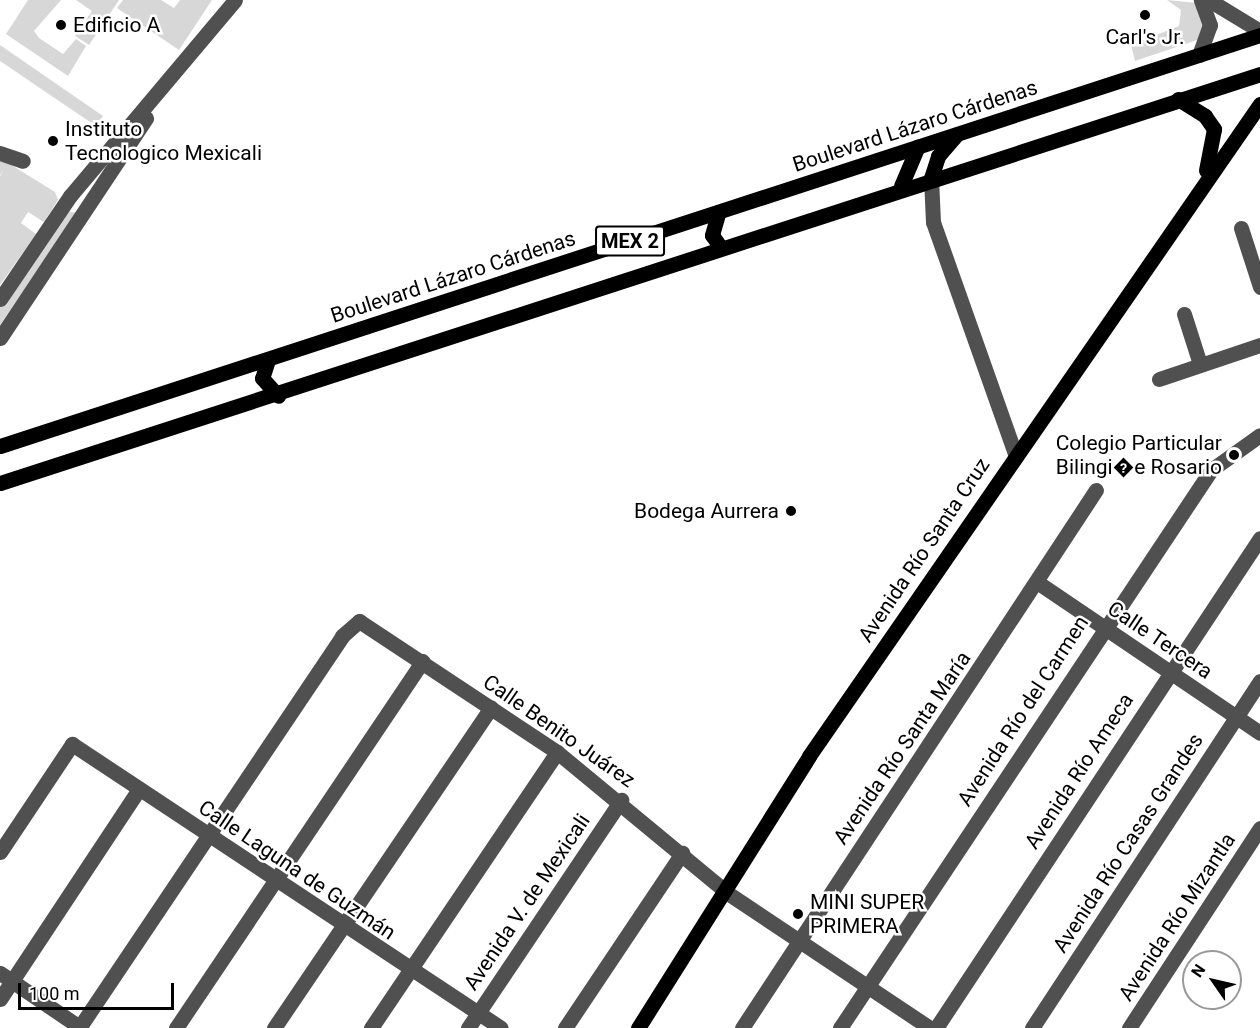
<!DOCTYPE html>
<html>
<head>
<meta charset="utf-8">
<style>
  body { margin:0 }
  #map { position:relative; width:1260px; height:1028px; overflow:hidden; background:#fff; font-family:Roboto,sans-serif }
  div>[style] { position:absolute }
  .green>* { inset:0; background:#d7d7d7 }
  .minor>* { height:15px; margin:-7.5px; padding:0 7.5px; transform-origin:7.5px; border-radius:7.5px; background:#505050 }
  .major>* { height:15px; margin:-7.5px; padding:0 7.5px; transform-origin:7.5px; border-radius:7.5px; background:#000 }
  .dots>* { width:16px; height:16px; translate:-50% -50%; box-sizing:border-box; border:3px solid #fff; border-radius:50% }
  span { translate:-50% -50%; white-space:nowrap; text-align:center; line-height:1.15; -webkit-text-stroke:5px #fff; paint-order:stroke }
  .shield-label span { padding:2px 4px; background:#fff; border:2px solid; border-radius:4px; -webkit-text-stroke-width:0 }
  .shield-label { font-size:20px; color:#000; font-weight:700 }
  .poi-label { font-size:21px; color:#000 }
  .left { translate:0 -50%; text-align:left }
  .right { translate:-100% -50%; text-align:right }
  .street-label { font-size:21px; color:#000 }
  .north { position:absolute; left:1182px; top:950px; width:60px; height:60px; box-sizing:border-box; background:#fff; border:2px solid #999; border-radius:50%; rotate:304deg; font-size:16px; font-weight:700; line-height:24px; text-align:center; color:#000 }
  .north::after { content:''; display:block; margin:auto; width:21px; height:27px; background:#000; clip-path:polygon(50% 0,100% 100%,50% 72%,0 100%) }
  .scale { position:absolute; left:18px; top:983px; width:156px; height:27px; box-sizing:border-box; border:3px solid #000; border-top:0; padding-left:8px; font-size:18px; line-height:21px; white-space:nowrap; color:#000; -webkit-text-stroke:4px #fff; paint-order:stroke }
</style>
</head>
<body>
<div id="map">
  <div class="green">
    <i style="clip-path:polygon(28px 0,61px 0,34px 31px,39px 38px,63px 54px,76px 39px,86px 46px,68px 76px,6px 34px)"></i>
    <i style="clip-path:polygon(76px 0,119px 0,89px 45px,75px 36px,92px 11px)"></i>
    <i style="clip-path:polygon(123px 0,161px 0,174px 8px,180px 0,212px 0,179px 50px,117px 8px)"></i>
    <i style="clip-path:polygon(1167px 0,1197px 3px,1206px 24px,1200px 39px,1135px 61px,1131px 45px,1179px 26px,1181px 10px)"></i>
    <i style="clip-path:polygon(0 45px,103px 116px,96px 126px,0 61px)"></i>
    <i style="clip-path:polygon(0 158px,55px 192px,58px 200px,44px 222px,28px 212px,21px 223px,36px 234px,0 285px,0 176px,4px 170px,0 175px)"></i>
    <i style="clip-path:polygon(67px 211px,76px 213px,0 325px,0 307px)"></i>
  </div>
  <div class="minor">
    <i style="left:1209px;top:0;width:60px;rotate:31.3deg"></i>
    <i style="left:1199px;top:55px;width:32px;rotate:-70deg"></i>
    <i style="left:1210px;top:25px;width:27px;rotate:-110deg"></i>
    <i style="left:0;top:153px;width:24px;rotate:19deg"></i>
    <i style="left:931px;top:178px;width:44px;rotate:87.4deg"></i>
    <i style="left:933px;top:222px;width:245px;rotate:70.5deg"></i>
    <i style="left:1241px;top:228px;width:62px;rotate:72.1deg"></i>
    <i style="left:0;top:299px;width:125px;rotate:-55.8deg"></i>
    <i style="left:70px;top:196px;width:256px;rotate:-49.9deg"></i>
    <i style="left:1184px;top:314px;width:52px;rotate:72.3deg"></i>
    <i style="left:0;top:338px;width:264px;rotate:-56.4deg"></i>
    <i style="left:1159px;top:379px;width:107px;rotate:-18.6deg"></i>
    <i style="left:1037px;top:582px;width:269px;rotate:34.1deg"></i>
    <i style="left:0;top:852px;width:130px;rotate:-56.3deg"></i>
    <i style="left:72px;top:744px;width:514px;rotate:33.5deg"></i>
    <i style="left:0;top:973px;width:98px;rotate:34.2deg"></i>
    <i style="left:0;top:999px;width:252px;rotate:-56.5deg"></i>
    <i style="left:79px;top:1028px;width:472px;rotate:-56.1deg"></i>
    <i style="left:342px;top:636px;width:23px;rotate:-41deg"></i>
    <i style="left:359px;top:621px;width:237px;rotate:33.5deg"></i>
    <i style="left:557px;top:752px;width:219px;rotate:39.6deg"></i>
    <i style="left:726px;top:892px;width:245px;rotate:33.7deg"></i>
    <i style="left:176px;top:1028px;width:442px;rotate:-56.1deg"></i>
    <i style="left:274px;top:1028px;width:387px;rotate:-55.9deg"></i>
    <i style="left:371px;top:1028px;width:333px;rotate:-56deg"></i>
    <i style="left:468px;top:1028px;width:275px;rotate:-56.1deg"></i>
    <i style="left:565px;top:1028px;width:211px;rotate:-56.2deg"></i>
    <i style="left:742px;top:1028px;width:644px;rotate:-56.66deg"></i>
    <i style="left:840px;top:1028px;width:670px;rotate:-56.38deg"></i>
    <i style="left:1211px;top:470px;width:60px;rotate:-35.5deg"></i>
    <i style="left:936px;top:1028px;width:587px;rotate:-56.53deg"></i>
    <i style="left:1032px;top:1028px;width:415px;rotate:-56.7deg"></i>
    <i style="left:1129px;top:1028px;width:239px;rotate:-56.8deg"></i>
  </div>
  <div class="major">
    <i style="left:1178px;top:99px;width:32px;rotate:32deg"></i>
    <i style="left:1205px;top:116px;width:16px;rotate:55deg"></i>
    <i style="left:1214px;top:129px;width:42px;rotate:101deg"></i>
    <i style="left:931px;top:178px;width:23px;rotate:-72deg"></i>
    <i style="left:938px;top:156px;width:29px;rotate:-49deg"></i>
    <i style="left:901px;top:186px;width:43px;rotate:-67deg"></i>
    <i style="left:718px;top:214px;width:22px;rotate:106deg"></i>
    <i style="left:712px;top:235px;width:16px;rotate:55deg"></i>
    <i style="left:268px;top:360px;width:19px;rotate:108deg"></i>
    <i style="left:262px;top:378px;width:24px;rotate:48deg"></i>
    <i style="left:0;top:446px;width:1325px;rotate:-18.07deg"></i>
    <i style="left:0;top:483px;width:1325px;rotate:-17.98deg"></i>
    <i style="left:638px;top:1028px;width:321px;rotate:-57.8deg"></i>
    <i style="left:809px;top:756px;width:793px;rotate:-55.33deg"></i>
  </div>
  <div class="dots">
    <i style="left:1145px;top:15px;background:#000"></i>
    <i style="left:61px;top:25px;background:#000"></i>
    <i style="left:53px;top:141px;background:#000"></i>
    <i style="left:1234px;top:455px;background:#000"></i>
    <i style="left:791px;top:511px;background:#000"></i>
    <i style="left:798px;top:914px;background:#000"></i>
  </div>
  <div class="shield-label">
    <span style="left:630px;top:241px">MEX 2</span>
  </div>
  <div class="poi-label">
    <span class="left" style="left:73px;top:25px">Edificio A</span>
    <span style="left:1145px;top:37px">Carl's Jr.</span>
    <span class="left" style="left:65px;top:141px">Instituto<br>Tecnologico Mexicali</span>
    <span class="right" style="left:1222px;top:455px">Colegio Particular<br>Bilingi�e Rosario</span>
    <span class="right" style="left:779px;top:511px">Bodega Aurrera</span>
    <span class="left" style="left:810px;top:914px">MINI SUPER<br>PRIMERA</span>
  </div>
  <div class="street-label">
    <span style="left:915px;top:126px;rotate:-18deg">Boulevard Lázaro Cárdenas</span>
    <span style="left:453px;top:277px;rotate:-18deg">Boulevard Lázaro Cárdenas</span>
    <span style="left:924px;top:550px;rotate:-56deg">Avenida Río Santa Cruz</span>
    <span style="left:1160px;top:640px;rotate:34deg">Calle Tercera</span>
    <span style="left:1023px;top:711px;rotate:-57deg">Avenida Río del Carmen</span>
    <span style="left:559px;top:731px;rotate:35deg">Calle Benito Juárez</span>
    <span style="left:902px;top:748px;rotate:-56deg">Avenida Río Santa María</span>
    <span style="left:1079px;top:771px;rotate:-57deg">Avenida Río Ameca</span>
    <span style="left:1128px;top:843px;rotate:-57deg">Avenida Río Casas Grandes</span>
    <span style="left:297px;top:870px;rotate:34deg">Calle Laguna de Guzmán</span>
    <span style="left:527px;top:902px;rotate:-56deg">Avenida V. de Mexicali</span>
    <span style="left:1177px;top:917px;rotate:-57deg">Avenida Río Mizantla</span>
  </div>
  <div class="north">N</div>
  <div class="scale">100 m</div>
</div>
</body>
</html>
